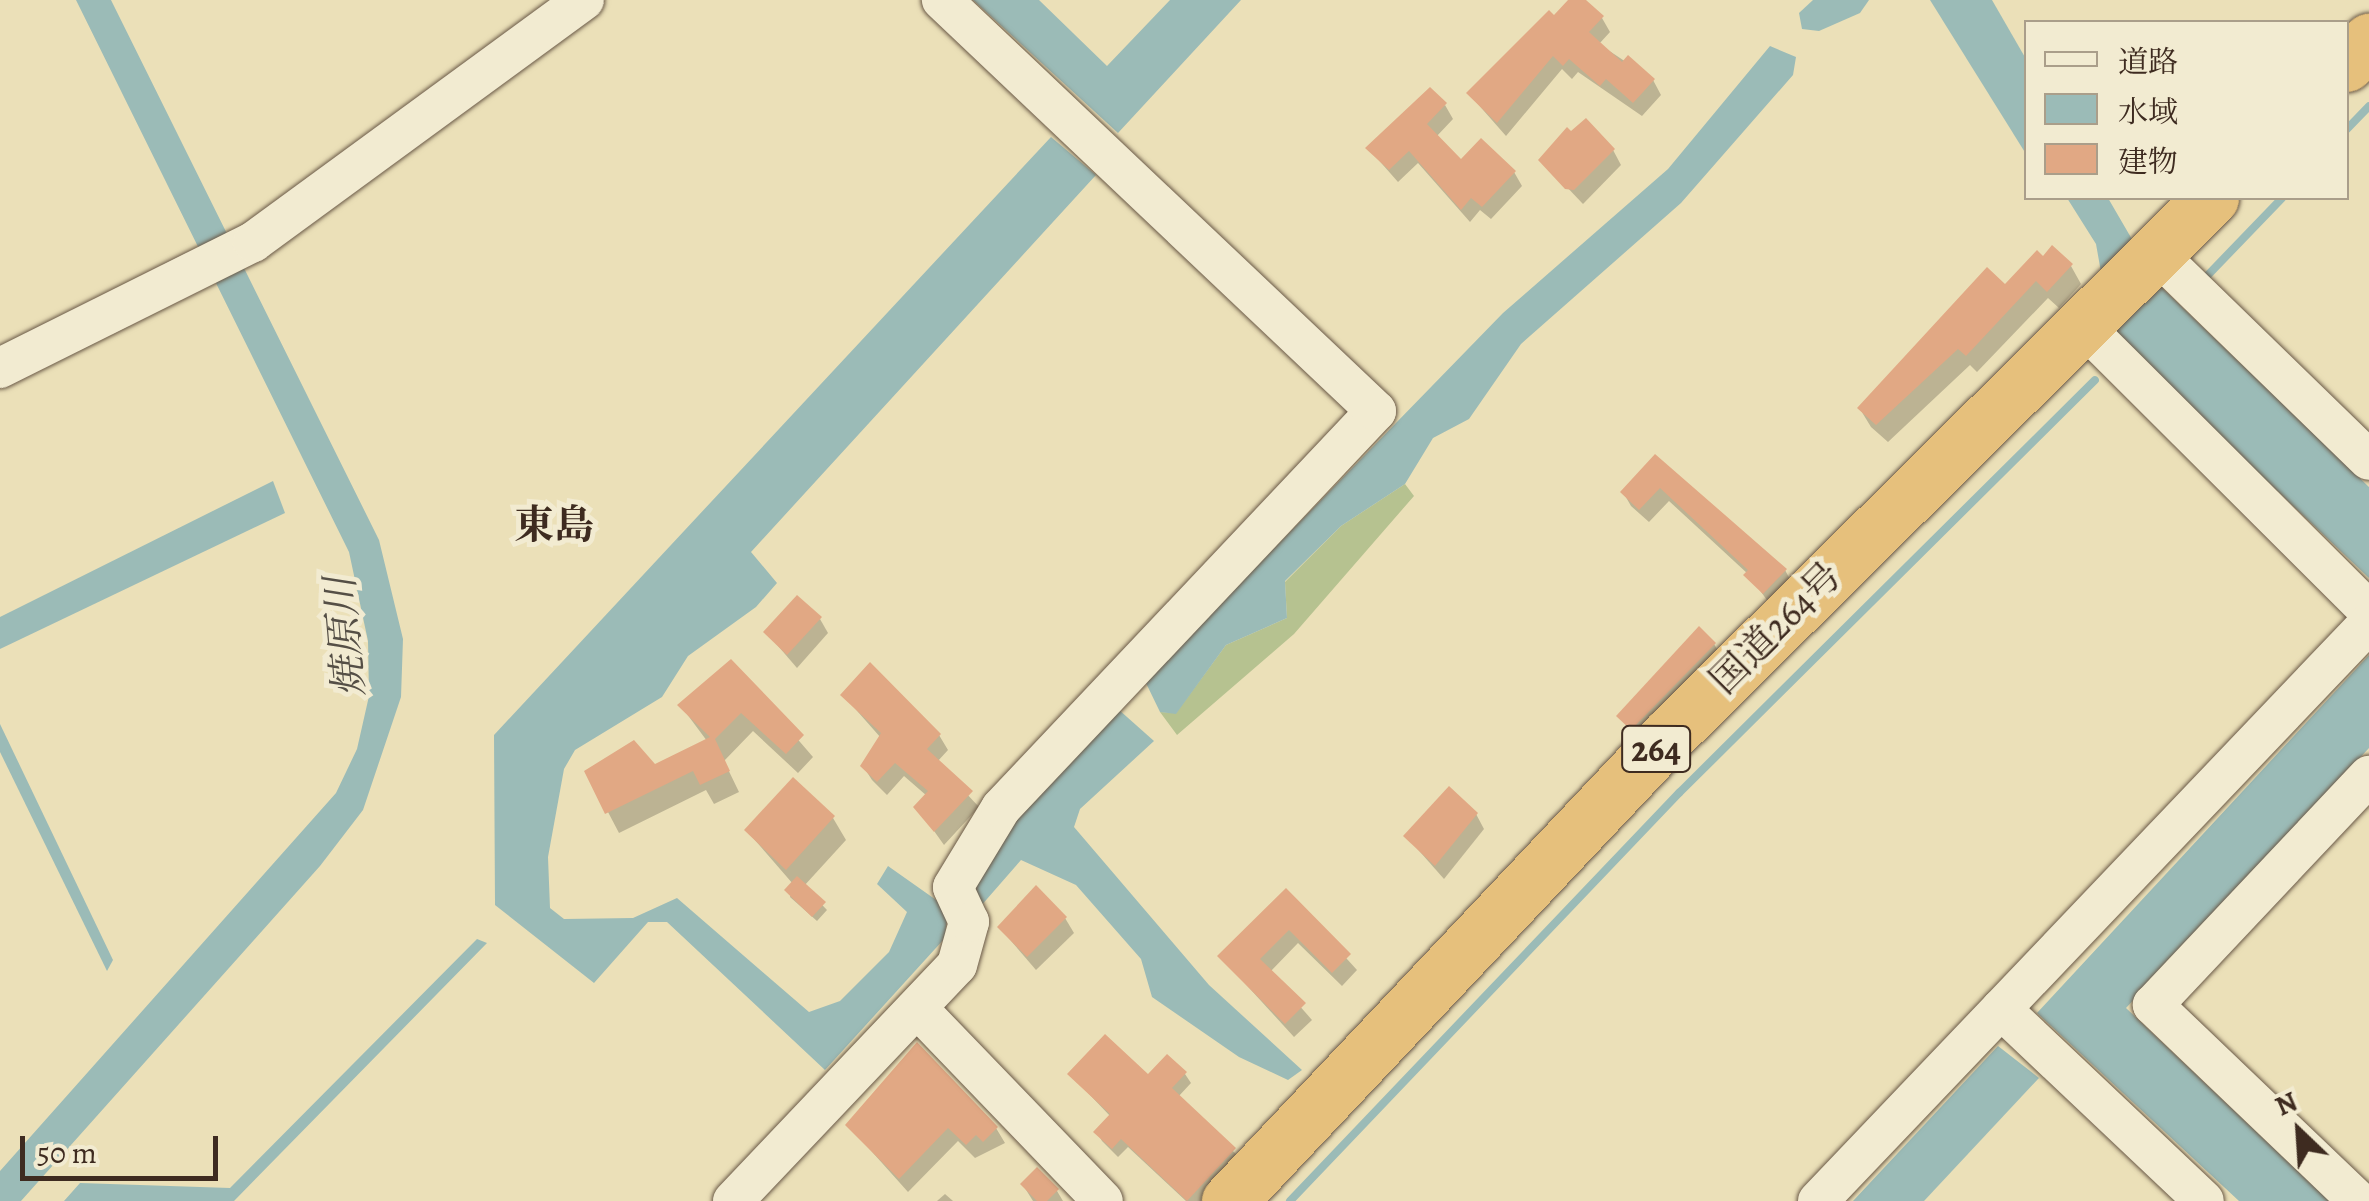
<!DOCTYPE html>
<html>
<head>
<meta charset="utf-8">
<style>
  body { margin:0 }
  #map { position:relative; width:2369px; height:1201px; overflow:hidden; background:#ebe0b8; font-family:Alegreya,"Noto Serif JP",serif }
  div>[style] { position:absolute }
  .green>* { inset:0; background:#b6c290 }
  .water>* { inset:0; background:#9bbbb7 }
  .shadow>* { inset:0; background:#0003 }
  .stream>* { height:8px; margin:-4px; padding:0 4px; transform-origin:4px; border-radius:4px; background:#9bbbb7 }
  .building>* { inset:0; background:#e1a884 }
  .roads { filter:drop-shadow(0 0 2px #695846) drop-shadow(0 0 2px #695846) }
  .minor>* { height:40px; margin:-20px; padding:0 20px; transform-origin:20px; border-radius:20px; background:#f2ebd1 }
  .highway>* { height:55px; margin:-27.5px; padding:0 27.5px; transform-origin:27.5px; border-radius:27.5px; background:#e6c07c }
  span { translate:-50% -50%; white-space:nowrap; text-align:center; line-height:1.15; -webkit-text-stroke:10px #f2ebd1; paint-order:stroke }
  .shield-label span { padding:2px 8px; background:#f2ebd1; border:2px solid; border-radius:8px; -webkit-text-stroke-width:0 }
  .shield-label { font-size:35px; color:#3e2b20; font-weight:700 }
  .street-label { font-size:38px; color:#3e2b20 }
  .neighbourhood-label { font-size:40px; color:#3e2b20; font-weight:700 }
  .water-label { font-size:40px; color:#554f46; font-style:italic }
  .legend { position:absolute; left:2024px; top:20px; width:325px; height:180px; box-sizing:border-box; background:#f2ebd1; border:2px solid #aa9e8a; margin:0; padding:12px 18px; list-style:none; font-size:30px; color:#3e2b20 }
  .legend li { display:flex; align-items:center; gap:20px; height:50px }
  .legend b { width:50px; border:2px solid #aa9e8a }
  .north { position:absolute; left:2249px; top:1081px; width:100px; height:100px; -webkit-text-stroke:8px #f2ebd1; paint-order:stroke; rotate:335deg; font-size:28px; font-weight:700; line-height:40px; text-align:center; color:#3e2b20 }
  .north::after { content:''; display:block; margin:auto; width:35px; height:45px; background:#3e2b20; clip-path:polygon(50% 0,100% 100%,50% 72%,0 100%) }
  .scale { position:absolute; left:20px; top:1136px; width:198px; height:45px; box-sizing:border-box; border:5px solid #3e2b20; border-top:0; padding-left:12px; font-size:30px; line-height:35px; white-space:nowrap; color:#3e2b20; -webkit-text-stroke:8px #f2ebd1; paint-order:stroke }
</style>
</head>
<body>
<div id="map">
  <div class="green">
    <i style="clip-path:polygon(1405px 484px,1414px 496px,1294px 634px,1177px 735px,1160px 712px,1176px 713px,1226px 645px,1287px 618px,1285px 582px,1341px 526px)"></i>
  </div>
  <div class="water">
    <i style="clip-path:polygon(76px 0,111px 0,379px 540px,403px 639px,401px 697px,363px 810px,320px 866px,21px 1201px,0 1201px,0 1171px,336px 793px,357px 749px,369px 696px,368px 641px,349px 552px)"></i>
    <i style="clip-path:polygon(973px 0,1039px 0,1107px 66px,1170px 0,1241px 0,1118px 133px)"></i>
    <i style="clip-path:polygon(1813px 0,1869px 0,1860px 13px,1819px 31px,1802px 29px,1799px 13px)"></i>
    <i style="clip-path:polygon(1930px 0,1992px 0,2026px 59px,2026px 154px)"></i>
    <i style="clip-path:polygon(1770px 46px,1796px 57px,1793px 75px,1681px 203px,1521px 344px,1469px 419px,1433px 438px,1405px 484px,1341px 526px,1285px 581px,1287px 618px,1226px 645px,1176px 714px,1160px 712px,1145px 681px,1503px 313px,1668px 169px)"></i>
    <i style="clip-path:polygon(1051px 137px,1096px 175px,751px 552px,777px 583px,756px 607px,688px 656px,662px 697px,575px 750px,564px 769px,548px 857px,550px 908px,564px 919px,633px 918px,677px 898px,809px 1012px,840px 1001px,889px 952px,907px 912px,877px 884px,888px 866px,939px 902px,947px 915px,945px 938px,825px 1070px,667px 922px,648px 922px,594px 983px,495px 905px,494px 735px)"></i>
    <i style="clip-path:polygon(2067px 198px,2108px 198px,2158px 284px,2369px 487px,2369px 578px,2112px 334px,2096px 244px)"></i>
    <i style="clip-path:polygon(273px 481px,285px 513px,0 649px,0 617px)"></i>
    <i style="clip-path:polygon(2369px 655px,2369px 748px,2126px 1008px,2329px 1201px,2239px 1201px,2037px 1013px)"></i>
    <i style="clip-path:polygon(1118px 709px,1154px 741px,1080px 809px,1074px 827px,1209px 985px,1302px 1070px,1288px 1080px,1239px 1057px,1152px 997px,1141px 959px,1076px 885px,1021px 860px,980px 907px,966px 877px,1028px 798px)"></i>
    <i style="clip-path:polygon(0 724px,113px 960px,107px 971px,0 752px)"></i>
    <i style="clip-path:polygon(477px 939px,487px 943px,234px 1201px,64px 1201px,80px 1183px,230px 1188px)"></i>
    <i style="clip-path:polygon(1998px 1046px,2039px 1078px,1924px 1201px,1853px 1201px)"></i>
  </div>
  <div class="shadow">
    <i style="clip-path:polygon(1572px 0,1582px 0,1602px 18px,1610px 32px,1599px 44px,1653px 80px,1661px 95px,1642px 116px,1578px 72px,1572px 79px,1562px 69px,1506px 136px,1469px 94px)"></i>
    <i style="clip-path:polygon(1445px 105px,1453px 119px,1436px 137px,1461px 162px,1514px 172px,1522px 186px,1491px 219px,1480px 210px,1470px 222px,1418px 163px,1398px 182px,1368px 148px)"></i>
    <i style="clip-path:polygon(1613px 150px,1621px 165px,1583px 204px,1542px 161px)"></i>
    <i style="clip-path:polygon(2043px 259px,2071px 266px,2081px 284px,2059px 308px,2048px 298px,1977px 372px,1970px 365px,1888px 442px,1871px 427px,1860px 409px)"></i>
    <i style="clip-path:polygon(1655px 457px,1785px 570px,1793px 585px,1772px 607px,1748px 574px,1669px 501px,1649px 522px,1631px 506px,1623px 492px)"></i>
    <i style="clip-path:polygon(820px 619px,828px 633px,797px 668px,766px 632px)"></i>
    <i style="clip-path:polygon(1714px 644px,1723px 659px,1640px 743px,1619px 716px)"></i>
    <i style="clip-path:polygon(731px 662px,813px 757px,798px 773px,753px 731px,724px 761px,739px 792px,714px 804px,706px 790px,619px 833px,587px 772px,654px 767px,707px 741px,681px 706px)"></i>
    <i style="clip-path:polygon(843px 695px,939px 735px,948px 750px,937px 762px,979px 807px,944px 845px,917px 807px,927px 796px,904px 776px,887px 795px,872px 780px,863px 766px,881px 738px)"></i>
    <i style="clip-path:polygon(793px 781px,833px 818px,846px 840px,804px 886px,827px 910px,817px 921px,790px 897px,793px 884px,747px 831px)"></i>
    <i style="clip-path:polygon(1476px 814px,1484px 829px,1444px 879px,1406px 836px)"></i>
    <i style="clip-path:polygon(1286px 892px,1357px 970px,1342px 986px,1298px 943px,1270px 972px,1312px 1020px,1294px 1037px,1220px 956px)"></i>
    <i style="clip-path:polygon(1065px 918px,1074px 933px,1036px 970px,1000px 928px)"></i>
    <i style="clip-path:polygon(1070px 1074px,1185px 1074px,1191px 1083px,1178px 1097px,1240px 1158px,1201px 1201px,1186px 1201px,1128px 1147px,1118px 1157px,1102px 1141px,1097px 1132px,1111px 1117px)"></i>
    <i style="clip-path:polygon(848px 1125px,996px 1128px,1005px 1143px,975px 1158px,958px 1141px,908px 1192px)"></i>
    <i style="clip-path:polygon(1023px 1185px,1057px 1191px,1063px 1201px,1033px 1201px)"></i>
    <i style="clip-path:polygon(945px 1194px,953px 1201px,937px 1201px)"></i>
  </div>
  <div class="stream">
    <i style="left:2346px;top:130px;width:33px;rotate:-46deg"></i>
    <i style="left:2207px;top:276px;width:108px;rotate:-46.1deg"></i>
    <i style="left:1290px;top:1201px;width:564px;rotate:-46.37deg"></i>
    <i style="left:1679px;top:793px;width:586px;rotate:-44.79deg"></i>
  </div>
  <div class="building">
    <i style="clip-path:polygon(1568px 0,1586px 0,1604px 16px,1589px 32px,1622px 62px,1628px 55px,1655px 79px,1633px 103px,1606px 79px,1600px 86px,1569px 59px,1563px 66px,1553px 56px,1497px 123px,1466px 93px,1549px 10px,1554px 15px)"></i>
    <i style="clip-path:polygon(1430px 87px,1447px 103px,1427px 124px,1461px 159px,1481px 138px,1516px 171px,1482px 207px,1471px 198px,1461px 210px,1409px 151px,1389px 170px,1365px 148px)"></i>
    <i style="clip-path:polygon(1586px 118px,1615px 149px,1574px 190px,1565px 189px,1538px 160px,1567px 127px,1571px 131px)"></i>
    <i style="clip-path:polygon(2052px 245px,2073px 264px,2047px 292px,2036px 281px,1966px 356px,1958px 349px,1876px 425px,1857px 408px,1987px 267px,2005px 284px,2037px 250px,2043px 256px)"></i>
    <i style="clip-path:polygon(1655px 454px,1787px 569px,1763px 594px,1743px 575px,1748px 570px,1660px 488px,1639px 510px,1620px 492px)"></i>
    <i style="clip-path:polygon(797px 595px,822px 617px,787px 655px,763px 632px)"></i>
    <i style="clip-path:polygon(1699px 626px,1716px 643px,1631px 730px,1616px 716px)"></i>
    <i style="clip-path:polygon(731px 659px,804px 735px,786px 754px,741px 713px,715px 739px,730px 771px,700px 785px,693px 771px,605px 814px,584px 771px,634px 740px,655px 764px,710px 737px,677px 705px)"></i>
    <i style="clip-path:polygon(870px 662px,941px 734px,927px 749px,973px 791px,934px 832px,913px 807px,928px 791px,895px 763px,877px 782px,860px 766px,881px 733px,840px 695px)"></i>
    <i style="clip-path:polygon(793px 777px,835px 816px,786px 870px,744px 830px)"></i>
    <i style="clip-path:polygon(1449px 786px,1478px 813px,1435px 866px,1403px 836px)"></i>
    <i style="clip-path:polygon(797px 876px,826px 902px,812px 917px,784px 890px)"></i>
    <i style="clip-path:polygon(1036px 885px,1067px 917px,1027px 957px,997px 927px)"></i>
    <i style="clip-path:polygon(1286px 888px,1351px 954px,1332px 973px,1289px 930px,1260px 959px,1306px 1003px,1285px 1024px,1217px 956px)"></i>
    <i style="clip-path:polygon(1105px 1034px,1148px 1074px,1167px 1054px,1187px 1072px,1172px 1088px,1236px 1148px,1187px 1201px,1121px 1139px,1112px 1149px,1093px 1132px,1110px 1114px,1067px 1074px)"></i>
    <i style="clip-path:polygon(917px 1042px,998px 1127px,983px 1142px,976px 1135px,966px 1145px,948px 1128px,899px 1179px,845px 1125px)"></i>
    <i style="clip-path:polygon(1037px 1167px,1059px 1189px,1047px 1201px,1037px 1201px,1020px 1184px)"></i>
  </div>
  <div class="roads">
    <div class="minor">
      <i style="left:2155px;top:252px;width:298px;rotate:44.2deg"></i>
      <i style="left:2080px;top:323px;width:408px;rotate:44.9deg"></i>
      <i style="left:0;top:368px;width:283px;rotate:-26.5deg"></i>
      <i style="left:253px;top:242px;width:410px;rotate:-36.2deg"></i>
      <i style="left:2001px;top:1009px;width:279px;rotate:43.4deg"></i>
      <i style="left:919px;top:1010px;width:265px;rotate:46.1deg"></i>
      <i style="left:733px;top:1201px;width:325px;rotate:-46.5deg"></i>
      <i style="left:957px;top:965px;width:45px;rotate:-74.4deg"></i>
      <i style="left:969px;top:922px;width:38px;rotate:-115deg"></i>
      <i style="left:953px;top:887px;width:92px;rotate:-58.7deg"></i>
      <i style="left:1001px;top:808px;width:546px;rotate:-46.63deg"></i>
      <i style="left:1376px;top:411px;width:598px;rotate:-136.56deg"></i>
      <i style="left:1818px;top:1201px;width:799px;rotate:-46.37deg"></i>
      <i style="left:2358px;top:1201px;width:284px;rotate:-136.3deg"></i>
      <i style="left:2153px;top:1005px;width:315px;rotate:-46.7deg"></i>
    </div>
    <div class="highway">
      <i style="left:2346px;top:64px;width:33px;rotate:-45deg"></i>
      <i style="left:1229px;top:1201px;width:638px;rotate:-46.65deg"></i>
      <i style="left:1667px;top:737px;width:766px;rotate:-44.74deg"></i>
    </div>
  </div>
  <div class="shield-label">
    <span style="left:1656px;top:749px">264</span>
  </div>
  <div class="street-label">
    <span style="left:1776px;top:628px;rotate:-45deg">国道264号</span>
  </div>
  <div class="neighbourhood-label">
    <span style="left:554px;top:525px">東島</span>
  </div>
  <div class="water-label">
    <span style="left:345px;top:637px;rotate:-95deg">焼原川</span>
  </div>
  <ul class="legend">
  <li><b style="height:12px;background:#f2ebd1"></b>道路</li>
  <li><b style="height:28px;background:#9bbbb7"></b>水域</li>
  <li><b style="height:28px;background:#e1a884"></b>建物</li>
  </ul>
  <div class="north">N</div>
  <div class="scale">50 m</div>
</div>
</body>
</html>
